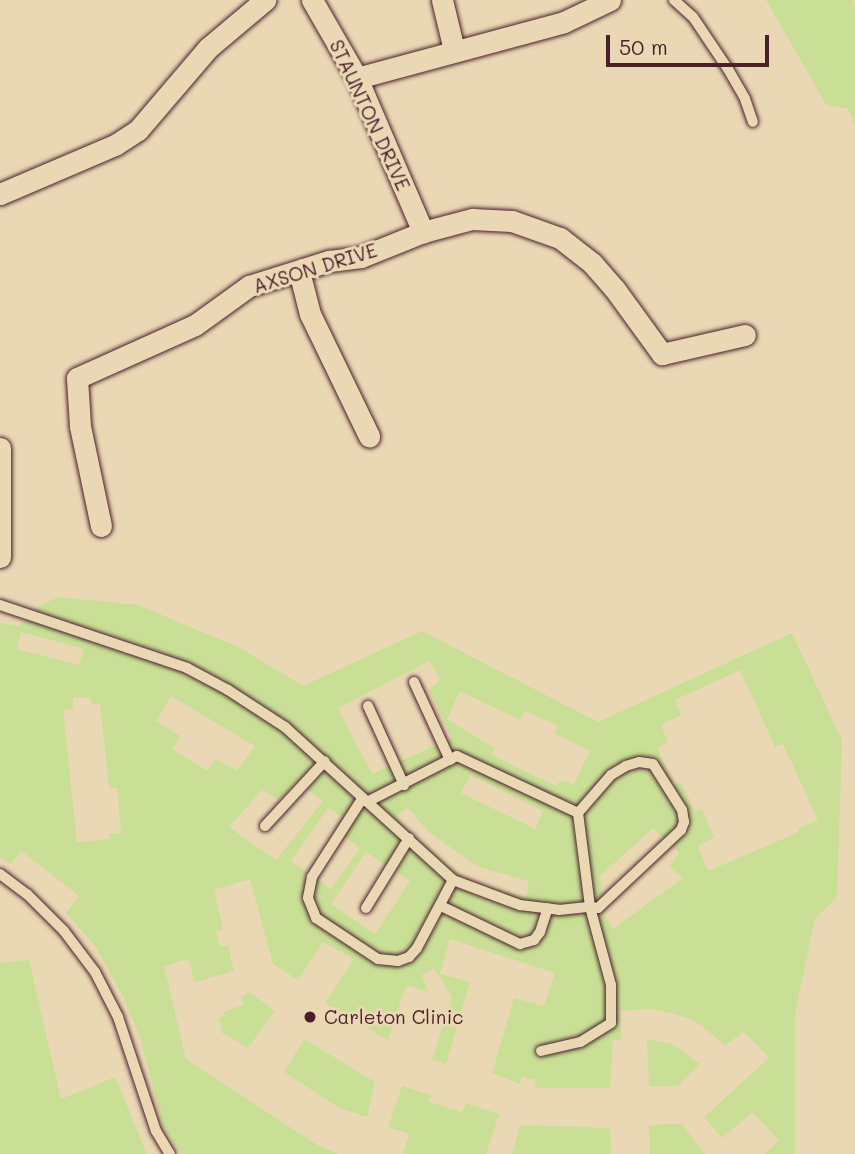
<!DOCTYPE html>
<html>
<head>
<meta charset="utf-8">
<style>
  body { margin:0 }
  #map { position:relative; width:855px; height:1154px; overflow:hidden; background:#ead8b5; font-family:Mali,sans-serif }
  div>[style] { position:absolute }
  .green>* { inset:0; background:#c9df95 }
  .roads { filter:drop-shadow(0 0 2px #4a1f2b) drop-shadow(0 0 2px #4a1f2b) }
  .lane>* { height:10px; margin:-5px; padding:0 5px; transform-origin:5px; border-radius:5px; background:#ead8b5 }
  .street>* { height:21px; margin:-10.5px; padding:0 10.5px; transform-origin:10.5px; border-radius:10.5px; background:#ead8b5 }
  .dots>* { width:19px; height:19px; translate:-50% -50%; box-sizing:border-box; border:4px solid #ead8b5; border-radius:50% }
  span { translate:-50% -50%; white-space:nowrap; text-align:center; line-height:1.15; -webkit-text-stroke:6px #ead8b5; paint-order:stroke }
  .street-label { font-size:19px; color:#4a1f2b }
  .poi-label { font-size:19px; color:#4a1f2b }
  .left { translate:0 -50%; text-align:left }
  .scale { position:absolute; left:606px; top:35px; width:163px; height:32px; box-sizing:border-box; border:4px solid #4a1f2b; border-top:0; padding-left:9px; font-size:21px; line-height:24px; white-space:nowrap; color:#4a1f2b; -webkit-text-stroke:5px #ead8b5; paint-order:stroke }
</style>
</head>
<body>
<div id="map">
  <div class="green">
    <i style="clip-path:polygon(766px 0,852px 0,855px 11px,855px 123px,847px 108px,827px 106px)"></i>
    <i style="clip-path:polygon(evenodd,58px 597px,138px 605px,238px 647px,303px 686px,422px 631px,598px 722px,792px 633px,842px 740px,837px 898px,815px 918px,795px 1014px,795px 1154px,764px 1154px,779px 1141px,753px 1112px,722px 1138px,704px 1117px,769px 1058px,744px 1032px,725px 1045px,695px 1021px,675px 1014px,651px 1009px,620px 1011px,621px 1040px,613px 1040px,610px 1088px,535px 1088px,536px 1080px,522px 1077px,520px 1084px,492px 1073px,514px 998px,544px 1006px,555px 973px,450px 939px,440px 974px,470px 982px,446px 1064px,432px 1060px,452px 997px,434px 968px,422px 975px,428px 992px,406px 985px,388px 1040px,325px 1003px,354px 959px,323px 942px,298px 980px,273px 964px,250px 879px,214px 890px,223px 929px,216px 932px,220px 947px,228px 945px,234px 971px,195px 982px,188px 959px,164px 966px,186px 1059px,319px 1146px,339px 1154px,181px 1154px,163px 1126px,141px 1040px,124px 998px,95px 946px,66px 913px,79px 896px,21px 851px,11px 864px,0 857px,0 623px,20px 626px,37px 607px,58px 597px,21px 632px,84px 649px,79px 665px,17px 649px,21px 632px,58px 597px,429px 661px,440px 679px,429px 690px,452px 738px,372px 774px,338px 708px,429px 661px,58px 597px,740px 670px,775px 747px,783px 744px,818px 820px,798px 829px,799px 832px,708px 871px,698px 846px,714px 837px,702px 809px,695px 812px,681px 782px,674px 785px,657px 748px,668px 742px,661px 725px,681px 715px,675px 700px,740px 670px,58px 597px,460px 691px,520px 720px,525px 711px,558px 726px,555px 734px,590px 751px,574px 784px,561px 780px,556px 786px,492px 755px,495px 748px,447px 719px,460px 691px,58px 597px,171px 696px,255px 746px,237px 771px,216px 759px,208px 771px,172px 749px,180px 736px,156px 721px,171px 696px,58px 597px,90px 697px,93px 705px,100px 704px,109px 788px,117px 788px,121px 833px,110px 834px,110px 839px,77px 842px,63px 710px,73px 709px,73px 698px,90px 697px,58px 597px,470px 775px,543px 811px,535px 829px,461px 793px,470px 775px,58px 597px,297px 782px,323px 801px,276px 860px,229px 827px,262px 790px,279px 800px,297px 782px,58px 597px,328px 808px,342px 817px,334px 830px,360px 848px,331px 889px,291px 861px,328px 808px,58px 597px,408px 808px,430px 833px,479px 867px,528px 881px,527px 897px,478px 884px,450px 867px,404px 827px,396px 816px,408px 808px,58px 597px,653px 828px,679px 853px,669px 867px,683px 878px,613px 929px,604px 915px,600px 876px,653px 828px,58px 597px,366px 852px,410px 881px,375px 934px,331px 904px,366px 852px)"></i>
    <i style="clip-path:polygon(29px 960px,61px 1099px,115px 1077px,147px 1154px,0 1154px,0 963px)"></i>
    <i style="clip-path:polygon(249px 992px,275px 1011px,248px 1048px,222px 1033px,219px 1018px,225px 1016px,224px 1012px,243px 1005px,241px 997px)"></i>
    <i style="clip-path:polygon(304px 1039px,375px 1082px,367px 1117px,339px 1108px,284px 1072px)"></i>
    <i style="clip-path:polygon(647px 1039px,672px 1044px,700px 1064px,677px 1086px,649px 1086px)"></i>
    <i style="clip-path:polygon(402px 1086px,431px 1095px,429px 1102px,462px 1112px,466px 1103px,499px 1114px,486px 1154px,403px 1154px,409px 1134px,388px 1127px)"></i>
    <i style="clip-path:polygon(682px 1124px,705px 1154px,650px 1154px,649px 1125px)"></i>
    <i style="clip-path:polygon(520px 1125px,610px 1128px,611px 1154px,512px 1154px)"></i>
  </div>
  <div class="roads">
    <div class="lane">
      <i style="left:674px;top:0;width:25px;rotate:42deg"></i>
      <i style="left:693px;top:17px;width:63px;rotate:56.1deg"></i>
      <i style="left:728px;top:69px;width:34px;rotate:60deg"></i>
      <i style="left:745px;top:99px;width:24px;rotate:71deg"></i>
      <i style="left:0;top:605px;width:197px;rotate:18.6deg"></i>
      <i style="left:187px;top:668px;width:47px;rotate:28.2deg"></i>
      <i style="left:228px;top:690px;width:68px;rotate:33deg"></i>
      <i style="left:285px;top:727px;width:227px;rotate:42.3deg"></i>
      <i style="left:453px;top:880px;width:72px;rotate:20.5deg"></i>
      <i style="left:520px;top:905px;width:39px;rotate:7deg"></i>
      <i style="left:559px;top:910px;width:31px;rotate:-6deg"></i>
      <i style="left:590px;top:907px;width:8px;rotate:7deg"></i>
      <i style="left:598px;top:908px;width:114px;rotate:-43.2deg"></i>
      <i style="left:681px;top:830px;width:9px;rotate:-69deg"></i>
      <i style="left:684px;top:822px;width:12px;rotate:-99deg"></i>
      <i style="left:682px;top:810px;width:54px;rotate:-122.2deg"></i>
      <i style="left:653px;top:764px;width:14px;rotate:-172deg"></i>
      <i style="left:639px;top:762px;width:14px;rotate:163deg"></i>
      <i style="left:626px;top:766px;width:17px;rotate:149deg"></i>
      <i style="left:611px;top:775px;width:50px;rotate:131deg"></i>
      <i style="left:578px;top:813px;width:95px;rotate:82.7deg"></i>
      <i style="left:590px;top:907px;width:81px;rotate:74.9deg"></i>
      <i style="left:611px;top:985px;width:38px;rotate:90deg"></i>
      <i style="left:611px;top:1023px;width:36px;rotate:148deg"></i>
      <i style="left:580px;top:1042px;width:40px;rotate:167deg"></i>
      <i style="left:414px;top:682px;width:86px;rotate:65.2deg"></i>
      <i style="left:368px;top:706px;width:87px;rotate:65.5deg"></i>
      <i style="left:362px;top:799px;width:93px;rotate:122.7deg"></i>
      <i style="left:312px;top:877px;width:21px;rotate:101deg"></i>
      <i style="left:308px;top:898px;width:22px;rotate:68deg"></i>
      <i style="left:316px;top:918px;width:74px;rotate:33.5deg"></i>
      <i style="left:378px;top:959px;width:20px;rotate:6deg"></i>
      <i style="left:398px;top:961px;width:12px;rotate:-20deg"></i>
      <i style="left:409px;top:957px;width:12px;rotate:-48deg"></i>
      <i style="left:417px;top:948px;width:77px;rotate:-62.1deg"></i>
      <i style="left:367px;top:802px;width:101px;rotate:-27.1deg"></i>
      <i style="left:457px;top:756px;width:134px;rotate:25.2deg"></i>
      <i style="left:265px;top:826px;width:88px;rotate:-47.3deg"></i>
      <i style="left:0;top:874px;width:34px;rotate:37deg"></i>
      <i style="left:27px;top:894px;width:52px;rotate:45deg"></i>
      <i style="left:64px;top:931px;width:51px;rotate:52.9deg"></i>
      <i style="left:95px;top:972px;width:51px;rotate:62.9deg"></i>
      <i style="left:118px;top:1017px;width:120px;rotate:71.6deg"></i>
      <i style="left:156px;top:1131px;width:27px;rotate:59deg"></i>
      <i style="left:441px;top:906px;width:88px;rotate:25.7deg"></i>
      <i style="left:520px;top:944px;width:15px;rotate:-16deg"></i>
      <i style="left:534px;top:940px;width:10px;rotate:-53deg"></i>
      <i style="left:540px;top:932px;width:25px;rotate:-72deg"></i>
      <i style="left:366px;top:908px;width:82px;rotate:-58.4deg"></i>
    </div>
    <div class="street">
      <i style="left:312px;top:0;width:90px;rotate:60deg"></i>
      <i style="left:357px;top:78px;width:168px;rotate:66.8deg"></i>
      <i style="left:442px;top:0;width:51px;rotate:76.5deg"></i>
      <i style="left:357px;top:78px;width:214px;rotate:-15.1deg"></i>
      <i style="left:564px;top:22px;width:51px;rotate:-25.6deg"></i>
      <i style="left:0;top:194px;width:125px;rotate:-23.1deg"></i>
      <i style="left:115px;top:145px;width:27px;rotate:-33deg"></i>
      <i style="left:138px;top:130px;width:108px;rotate:-49.5deg"></i>
      <i style="left:208px;top:48px;width:75px;rotate:-40.1deg"></i>
      <i style="left:299px;top:271px;width:44px;rotate:75.7deg"></i>
      <i style="left:310px;top:314px;width:136px;rotate:64.2deg"></i>
      <i style="left:0;top:448px;width:109px;rotate:90deg"></i>
      <i style="left:101px;top:526px;width:102px;rotate:-101.9deg"></i>
      <i style="left:80px;top:426px;width:48px;rotate:-93.6deg"></i>
      <i style="left:77px;top:378px;width:129px;rotate:-24.2deg"></i>
      <i style="left:195px;top:325px;width:67px;rotate:-35.8deg"></i>
      <i style="left:249px;top:286px;width:84px;rotate:-17.4deg"></i>
      <i style="left:329px;top:261px;width:32px;rotate:-7deg"></i>
      <i style="left:361px;top:257px;width:67px;rotate:-22deg"></i>
      <i style="left:423px;top:232px;width:51px;rotate:-14.9deg"></i>
      <i style="left:472px;top:219px;width:40px;rotate:2.9deg"></i>
      <i style="left:512px;top:221px;width:51px;rotate:19.5deg"></i>
      <i style="left:560px;top:238px;width:41px;rotate:38deg"></i>
      <i style="left:592px;top:263px;width:33px;rotate:49deg"></i>
      <i style="left:614px;top:288px;width:82px;rotate:54deg"></i>
      <i style="left:662px;top:354px;width:85px;rotate:-12.9deg"></i>
    </div>
  </div>
  <div class="dots">
    <i style="left:310px;top:1017px;background:#4a1f2b"></i>
  </div>
  <div class="street-label">
    <span style="left:370px;top:115px;rotate:65deg">STAUNTON DRIVE</span>
    <span style="left:315px;top:268px;rotate:-17deg">AXSON DRIVE</span>
  </div>
  <div class="poi-label">
    <span class="left" style="left:324px;top:1017px">Carleton Clinic</span>
  </div>
  <div class="scale">50 m</div>
</div>
</body>
</html>
